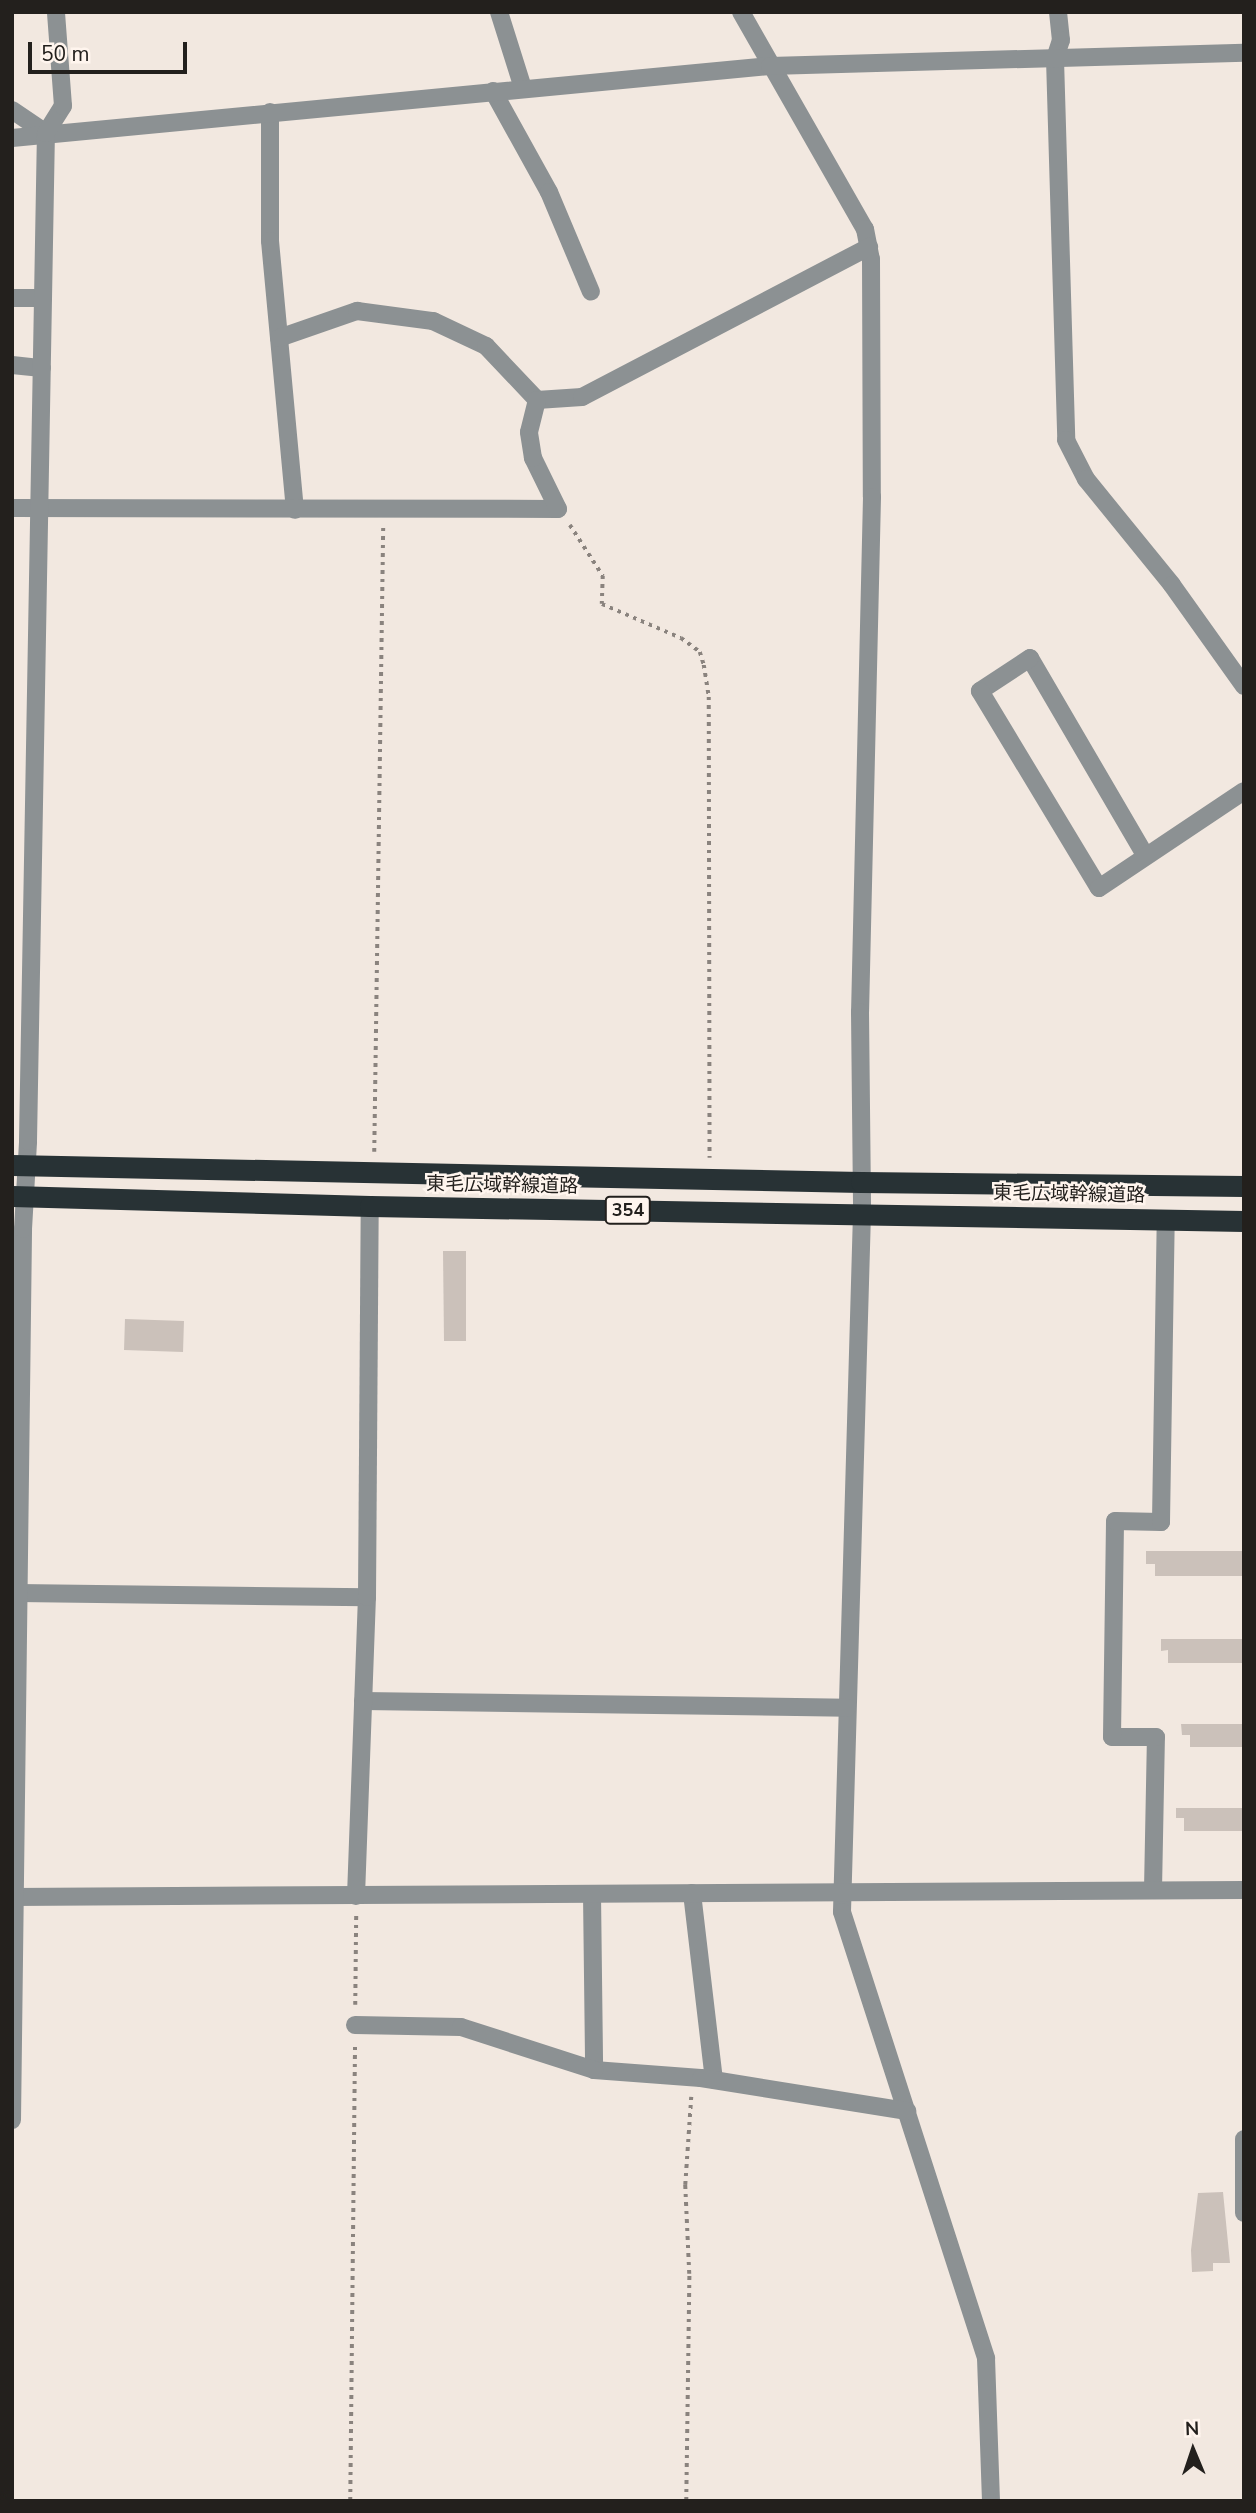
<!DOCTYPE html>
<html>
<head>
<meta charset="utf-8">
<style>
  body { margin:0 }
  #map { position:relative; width:1256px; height:2513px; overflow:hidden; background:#f2e8e0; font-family:"Nunito Sans","Noto Sans JP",sans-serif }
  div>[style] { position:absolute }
  .building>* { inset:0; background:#cbc1ba }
  .path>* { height:3.5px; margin-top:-1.75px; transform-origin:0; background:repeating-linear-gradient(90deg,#8a837e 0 3.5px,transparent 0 8.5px) }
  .minor>* { height:18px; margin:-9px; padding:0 9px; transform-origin:9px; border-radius:9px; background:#8c9193 }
  .highway>* { height:21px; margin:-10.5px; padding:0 10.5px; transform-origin:10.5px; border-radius:10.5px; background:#283235 }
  span { translate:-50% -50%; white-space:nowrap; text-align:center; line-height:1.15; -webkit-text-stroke:5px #fff5ee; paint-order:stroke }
  .shield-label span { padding:2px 5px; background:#fff5ee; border:2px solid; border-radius:5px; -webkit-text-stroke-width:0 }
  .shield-label { font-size:18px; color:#23201d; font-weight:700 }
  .street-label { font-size:19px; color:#23201d }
  .frame { position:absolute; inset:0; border:14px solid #23201d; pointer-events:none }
  .north { position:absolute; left:1158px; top:2415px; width:70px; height:70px; -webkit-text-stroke:5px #fff5ee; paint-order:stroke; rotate:358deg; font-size:19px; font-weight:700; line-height:28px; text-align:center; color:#23201d }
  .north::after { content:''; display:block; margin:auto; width:24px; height:32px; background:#23201d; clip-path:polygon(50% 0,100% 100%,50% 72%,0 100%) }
  .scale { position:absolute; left:28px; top:42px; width:159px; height:32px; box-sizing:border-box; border:4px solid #23201d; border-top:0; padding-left:9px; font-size:21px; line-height:24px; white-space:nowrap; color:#23201d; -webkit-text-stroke:5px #fff5ee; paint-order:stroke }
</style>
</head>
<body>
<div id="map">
  <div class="building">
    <i style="clip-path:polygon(443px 1251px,466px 1251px,466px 1341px,444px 1341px)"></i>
    <i style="clip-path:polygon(125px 1319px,184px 1321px,183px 1352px,124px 1350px)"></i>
    <i style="clip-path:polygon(1146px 1551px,1244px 1551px,1244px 1576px,1155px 1576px,1155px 1564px,1146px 1564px)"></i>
    <i style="clip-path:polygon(1161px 1639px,1244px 1639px,1244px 1663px,1168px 1663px,1168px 1650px,1161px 1651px)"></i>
    <i style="clip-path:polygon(1181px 1724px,1244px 1724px,1244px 1747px,1190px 1747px,1190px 1735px,1182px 1735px)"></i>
    <i style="clip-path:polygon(1176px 1808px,1244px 1808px,1244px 1831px,1184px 1831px,1184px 1818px,1176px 1818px)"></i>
    <i style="clip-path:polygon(1223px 2192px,1230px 2263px,1213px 2263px,1213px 2271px,1192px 2272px,1191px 2250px,1198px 2193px)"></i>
  </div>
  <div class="path">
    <i style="left:570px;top:525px;width:61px;rotate:57.1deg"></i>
    <i style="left:603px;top:576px;width:28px;rotate:92deg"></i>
    <i style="left:602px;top:604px;width:86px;rotate:23.3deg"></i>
    <i style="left:681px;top:638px;width:24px;rotate:36deg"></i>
    <i style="left:700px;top:652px;width:14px;rotate:73deg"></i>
    <i style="left:704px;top:665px;width:32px;rotate:81deg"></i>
    <i style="left:709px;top:697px;width:461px;rotate:89.9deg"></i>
    <i style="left:374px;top:1152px;width:626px;rotate:-89.18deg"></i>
    <i style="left:355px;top:2005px;width:90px;rotate:-89.4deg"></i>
    <i style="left:350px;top:2501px;width:457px;rotate:-89.4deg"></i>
    <i style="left:686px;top:2501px;width:227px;rotate:-89.2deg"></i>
    <i style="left:689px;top:2274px;width:89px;rotate:-92.6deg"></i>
    <i style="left:685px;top:2185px;width:88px;rotate:-86.1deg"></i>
  </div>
  <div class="minor">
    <i style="left:499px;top:12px;width:80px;rotate:72.5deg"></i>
    <i style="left:741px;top:12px;width:250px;rotate:60.3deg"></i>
    <i style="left:865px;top:229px;width:31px;rotate:79deg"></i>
    <i style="left:871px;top:259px;width:238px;rotate:89.8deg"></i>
    <i style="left:872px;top:497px;width:515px;rotate:91.33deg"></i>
    <i style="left:860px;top:1012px;width:201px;rotate:89.4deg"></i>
    <i style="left:862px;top:1213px;width:699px;rotate:91.64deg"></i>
    <i style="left:842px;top:1912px;width:469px;rotate:72.1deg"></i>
    <i style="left:986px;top:2358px;width:143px;rotate:88deg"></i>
    <i style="left:1058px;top:12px;width:28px;rotate:84deg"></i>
    <i style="left:1061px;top:40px;width:20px;rotate:108deg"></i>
    <i style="left:1055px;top:59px;width:381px;rotate:88.3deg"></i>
    <i style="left:1066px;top:440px;width:44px;rotate:62.9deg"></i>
    <i style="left:1086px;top:479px;width:136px;rotate:50.9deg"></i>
    <i style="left:1172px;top:585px;width:124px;rotate:54.5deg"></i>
    <i style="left:493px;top:91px;width:115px;rotate:61deg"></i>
    <i style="left:549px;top:192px;width:108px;rotate:67.2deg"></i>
    <i style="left:12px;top:110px;width:41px;rotate:34.1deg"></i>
    <i style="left:270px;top:112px;width:129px;rotate:90deg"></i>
    <i style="left:270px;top:241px;width:270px;rotate:84.7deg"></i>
    <i style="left:12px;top:138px;width:761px;rotate:-5.43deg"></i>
    <i style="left:770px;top:66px;width:474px;rotate:-1.6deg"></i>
    <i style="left:12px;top:298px;width:31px"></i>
    <i style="left:279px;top:338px;width:83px;rotate:-19.1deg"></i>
    <i style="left:357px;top:311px;width:77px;rotate:7.5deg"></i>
    <i style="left:433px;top:321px;width:59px;rotate:25.3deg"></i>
    <i style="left:486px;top:346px;width:74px;rotate:46.6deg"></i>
    <i style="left:537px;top:400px;width:45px;rotate:-3.8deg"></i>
    <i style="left:582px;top:397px;width:324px;rotate:-27.6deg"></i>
    <i style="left:12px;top:365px;width:30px;rotate:6deg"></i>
    <i style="left:12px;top:508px;width:546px;rotate:0.1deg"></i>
    <i style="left:558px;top:509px;width:57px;rotate:-116.1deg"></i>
    <i style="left:533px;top:458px;width:26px;rotate:-99deg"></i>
    <i style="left:529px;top:432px;width:33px;rotate:-76deg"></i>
    <i style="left:1145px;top:855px;width:228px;rotate:-120.3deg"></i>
    <i style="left:1030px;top:658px;width:60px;rotate:146.6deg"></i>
    <i style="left:980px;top:691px;width:230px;rotate:58.9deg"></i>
    <i style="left:1099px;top:888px;width:174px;rotate:-33.8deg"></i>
    <i style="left:18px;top:1593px;width:349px;rotate:0.7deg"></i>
    <i style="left:363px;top:1701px;width:484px;rotate:0.8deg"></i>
    <i style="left:1153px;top:1890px;width:153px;rotate:-88.9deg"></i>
    <i style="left:1156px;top:1737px;width:44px;rotate:180deg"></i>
    <i style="left:1112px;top:1737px;width:216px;rotate:-89.2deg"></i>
    <i style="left:1115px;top:1521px;width:46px;rotate:1.2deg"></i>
    <i style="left:1161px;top:1522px;width:303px;rotate:-89.1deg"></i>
    <i style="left:692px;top:1893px;width:188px;rotate:83.3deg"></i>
    <i style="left:592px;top:1894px;width:176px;rotate:89.3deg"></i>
    <i style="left:594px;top:2070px;width:107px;rotate:4.3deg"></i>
    <i style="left:701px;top:2078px;width:209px;rotate:9.1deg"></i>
    <i style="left:356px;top:1896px;width:299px;rotate:-87.9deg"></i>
    <i style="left:367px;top:1597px;width:391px;rotate:-89.6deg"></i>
    <i style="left:12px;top:1897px;width:1232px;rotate:-0.33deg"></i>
    <i style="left:355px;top:2025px;width:106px;rotate:1.1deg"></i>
    <i style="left:461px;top:2027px;width:140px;rotate:17.9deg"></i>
    <i style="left:12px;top:2120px;width:891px;rotate:-89.29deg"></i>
    <i style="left:23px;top:1229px;width:88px;rotate:-86.7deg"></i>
    <i style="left:28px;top:1141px;width:1008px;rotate:-88.98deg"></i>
    <i style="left:46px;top:133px;width:32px;rotate:-58deg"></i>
    <i style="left:63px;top:106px;width:94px;rotate:-94.3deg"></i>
    <i style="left:1244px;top:2139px;width:74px;rotate:90deg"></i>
  </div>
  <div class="highway">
    <i style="left:12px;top:1165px;width:849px;rotate:1.15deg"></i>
    <i style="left:861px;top:1182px;width:383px;rotate:0.6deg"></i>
    <i style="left:12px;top:1196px;width:358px;rotate:1.6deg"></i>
    <i style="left:370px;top:1206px;width:874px;rotate:0.98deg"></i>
  </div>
  <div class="shield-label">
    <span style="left:628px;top:1210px">354</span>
  </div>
  <div class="street-label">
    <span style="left:502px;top:1186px;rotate:1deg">東毛広域幹線道路</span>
    <span style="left:1069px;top:1195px;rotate:1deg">東毛広域幹線道路</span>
  </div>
  <div class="frame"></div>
  <div class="north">N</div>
  <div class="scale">50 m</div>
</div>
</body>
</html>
